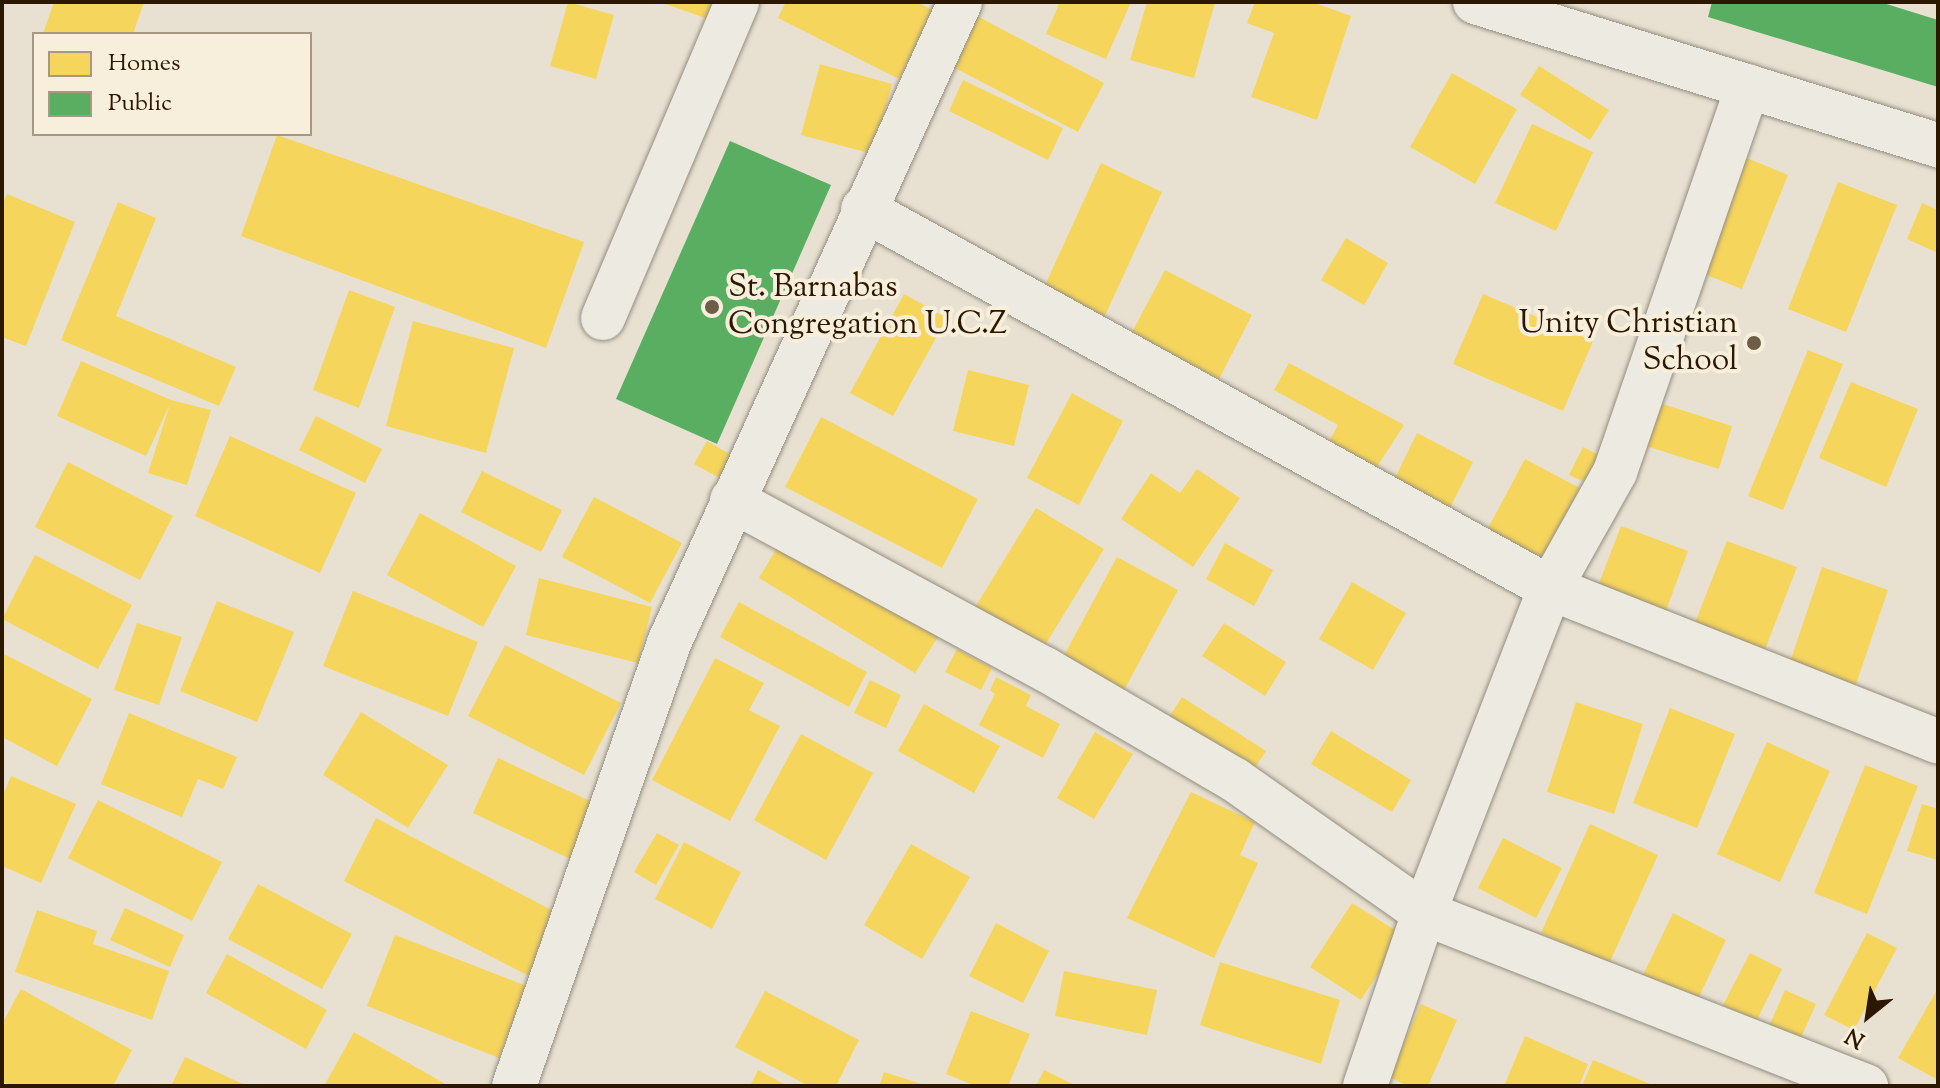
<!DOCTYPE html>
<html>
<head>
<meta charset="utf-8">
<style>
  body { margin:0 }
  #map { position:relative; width:1940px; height:1088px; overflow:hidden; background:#e8e1d1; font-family:"Sorts Mill Goudy",serif }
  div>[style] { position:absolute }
  .homes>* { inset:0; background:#f6d55c }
  .public>* { inset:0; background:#5aae61 }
  .roads { filter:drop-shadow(0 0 2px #948d81) drop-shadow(0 0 2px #948d81) }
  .minor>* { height:44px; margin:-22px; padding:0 22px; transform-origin:22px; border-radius:22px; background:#edeae1 }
  .dots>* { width:22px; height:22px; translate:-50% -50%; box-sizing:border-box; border:4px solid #f7eedb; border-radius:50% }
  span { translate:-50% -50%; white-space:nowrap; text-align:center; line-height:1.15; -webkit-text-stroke:8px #f7eedb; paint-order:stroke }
  .poi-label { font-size:32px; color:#2c1800 }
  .left { translate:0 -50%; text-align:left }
  .right { translate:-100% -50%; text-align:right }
  .frame { position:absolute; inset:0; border:4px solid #2c1800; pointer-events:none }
  .legend { position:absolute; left:32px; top:32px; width:280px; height:104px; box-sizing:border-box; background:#f7eedb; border:2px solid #a69883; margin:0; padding:10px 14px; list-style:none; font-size:24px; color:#2c1800 }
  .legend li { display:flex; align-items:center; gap:16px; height:40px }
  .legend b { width:40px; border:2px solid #a69883 }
  .north { position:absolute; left:1828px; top:976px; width:80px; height:80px; -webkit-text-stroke:6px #f7eedb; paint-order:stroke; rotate:210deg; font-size:22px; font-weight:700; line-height:32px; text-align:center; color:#2c1800 }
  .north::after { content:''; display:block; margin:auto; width:28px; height:36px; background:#2c1800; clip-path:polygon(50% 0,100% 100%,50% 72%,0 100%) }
</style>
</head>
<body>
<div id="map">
  <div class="homes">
    <i style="clip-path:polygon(54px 2px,144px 2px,133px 34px,43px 34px)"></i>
    <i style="clip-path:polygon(568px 2px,614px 15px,596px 79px,550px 66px)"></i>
    <i style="clip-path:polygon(660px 2px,729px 2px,722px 24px)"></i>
    <i style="clip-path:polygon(786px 2px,917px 2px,934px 11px,899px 79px,778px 18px)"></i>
    <i style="clip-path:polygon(1060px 2px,1131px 2px,1106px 59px,1046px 34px)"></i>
    <i style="clip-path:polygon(1147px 2px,1215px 2px,1194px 78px,1130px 60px)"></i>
    <i style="clip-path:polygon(1255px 2px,1312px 2px,1351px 16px,1317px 120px,1251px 97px,1274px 33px,1247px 23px)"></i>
    <i style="clip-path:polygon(977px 16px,1104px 83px,1078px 132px,951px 66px)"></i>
    <i style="clip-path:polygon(820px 64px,892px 84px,873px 154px,801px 135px)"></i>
    <i style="clip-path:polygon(1539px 66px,1609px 110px,1590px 140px,1520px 95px)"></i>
    <i style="clip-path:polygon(1452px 73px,1517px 109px,1475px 184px,1410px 147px)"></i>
    <i style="clip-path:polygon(963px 80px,1063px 128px,1048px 160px,949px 111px)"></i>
    <i style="clip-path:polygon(1532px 124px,1593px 152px,1556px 231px,1495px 203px)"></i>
    <i style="clip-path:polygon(277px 135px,584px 242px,546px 348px,241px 236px)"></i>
    <i style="clip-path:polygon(1735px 153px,1788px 175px,1742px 289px,1689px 268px)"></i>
    <i style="clip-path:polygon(1101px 163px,1162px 192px,1102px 322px,1041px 294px)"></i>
    <i style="clip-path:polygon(1838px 182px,1897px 205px,1846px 332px,1788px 309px)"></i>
    <i style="clip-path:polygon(7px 194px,75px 222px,26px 346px,2px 337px,2px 206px)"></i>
    <i style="clip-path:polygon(118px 202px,156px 218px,116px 316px,236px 367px,219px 406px,61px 340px)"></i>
    <i style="clip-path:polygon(1922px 203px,1938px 210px,1938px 253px,1907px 239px)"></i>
    <i style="clip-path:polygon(1346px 238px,1388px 263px,1364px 305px,1321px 280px)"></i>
    <i style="clip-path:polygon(1165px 270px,1252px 315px,1219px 379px,1131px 334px)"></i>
    <i style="clip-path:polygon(349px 290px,395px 307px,359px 408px,313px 390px)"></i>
    <i style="clip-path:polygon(904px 294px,947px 318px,893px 416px,850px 393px)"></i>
    <i style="clip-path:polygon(1483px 294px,1593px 341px,1563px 411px,1453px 364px)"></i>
    <i style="clip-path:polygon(413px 321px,514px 348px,486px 453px,386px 426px)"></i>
    <i style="clip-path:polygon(1808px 350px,1843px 364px,1783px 510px,1748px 496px)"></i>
    <i style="clip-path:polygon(81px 361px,171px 400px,211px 410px,187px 485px,148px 473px,170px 404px,146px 456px,57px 416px)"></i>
    <i style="clip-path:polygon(1289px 363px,1404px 425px,1357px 498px,1312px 473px,1338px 425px,1274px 390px)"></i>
    <i style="clip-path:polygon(968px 370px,1029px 385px,1014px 446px,953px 431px)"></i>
    <i style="clip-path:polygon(1851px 382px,1918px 409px,1886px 487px,1819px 458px)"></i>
    <i style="clip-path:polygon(1072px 393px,1123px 421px,1079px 505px,1027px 478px)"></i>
    <i style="clip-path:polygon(1647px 399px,1732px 426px,1719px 469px,1633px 442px)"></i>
    <i style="clip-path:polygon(316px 416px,382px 449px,365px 483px,299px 450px)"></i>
    <i style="clip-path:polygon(821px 417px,978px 499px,942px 568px,785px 487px)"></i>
    <i style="clip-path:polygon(1417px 433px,1473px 462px,1447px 514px,1391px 486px)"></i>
    <i style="clip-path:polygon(230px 436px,356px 493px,320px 573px,195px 516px)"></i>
    <i style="clip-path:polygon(707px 441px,740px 460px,727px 482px,694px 464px)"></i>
    <i style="clip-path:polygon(1583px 447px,1609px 460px,1596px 487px,1569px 475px)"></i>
    <i style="clip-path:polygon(1525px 459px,1591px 494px,1544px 581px,1479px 545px)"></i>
    <i style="clip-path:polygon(68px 462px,173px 516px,140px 580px,35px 527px)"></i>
    <i style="clip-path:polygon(1197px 469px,1240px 498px,1193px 567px,1121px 519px,1151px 473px,1180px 493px)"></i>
    <i style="clip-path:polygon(482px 471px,562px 510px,541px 552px,461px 512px)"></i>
    <i style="clip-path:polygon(594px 497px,682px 543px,650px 603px,562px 557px)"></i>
    <i style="clip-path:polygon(1036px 508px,1104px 549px,1042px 650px,974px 609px)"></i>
    <i style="clip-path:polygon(420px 513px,516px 566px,483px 627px,387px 575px)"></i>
    <i style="clip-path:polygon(1621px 526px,1688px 551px,1664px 616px,1596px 591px)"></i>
    <i style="clip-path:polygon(782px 539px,940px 634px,915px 673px,759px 578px)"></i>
    <i style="clip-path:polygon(1727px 541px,1797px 567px,1759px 665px,1689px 638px)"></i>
    <i style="clip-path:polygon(1225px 543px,1273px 570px,1254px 606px,1206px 579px)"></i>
    <i style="clip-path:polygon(35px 555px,132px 605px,98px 669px,2px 619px)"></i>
    <i style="clip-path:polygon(1117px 557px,1178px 590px,1122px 694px,1061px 661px)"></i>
    <i style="clip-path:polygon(1822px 567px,1888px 590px,1853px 693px,1787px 671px)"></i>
    <i style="clip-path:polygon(539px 578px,652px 607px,638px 663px,526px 635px)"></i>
    <i style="clip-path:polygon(1352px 582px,1406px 613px,1373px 670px,1319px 639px)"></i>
    <i style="clip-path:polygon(353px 591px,478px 642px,448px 716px,323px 666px)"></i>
    <i style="clip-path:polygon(217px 601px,294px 632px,257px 722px,180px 691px)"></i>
    <i style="clip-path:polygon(739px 602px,867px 672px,849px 707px,720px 637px)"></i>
    <i style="clip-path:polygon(137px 623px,182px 637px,159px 705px,114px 690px)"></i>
    <i style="clip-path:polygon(1224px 623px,1286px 662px,1265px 696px,1202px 656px)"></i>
    <i style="clip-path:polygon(505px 645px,621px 703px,584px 775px,468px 716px)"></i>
    <i style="clip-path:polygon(957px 649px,992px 668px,981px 690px,945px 672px)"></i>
    <i style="clip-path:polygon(2px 653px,92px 699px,57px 766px,2px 737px)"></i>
    <i style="clip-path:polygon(715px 658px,764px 683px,749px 710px,780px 726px,730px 821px,652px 780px)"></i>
    <i style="clip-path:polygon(996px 677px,1031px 695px,1026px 706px,1060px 724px,1043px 758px,979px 725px,995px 694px,990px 690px)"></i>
    <i style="clip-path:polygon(870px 680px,901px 695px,886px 728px,854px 713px)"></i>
    <i style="clip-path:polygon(1182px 697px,1266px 751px,1244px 784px,1160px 731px)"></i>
    <i style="clip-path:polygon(1576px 702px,1643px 724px,1614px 814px,1547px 792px)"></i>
    <i style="clip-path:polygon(924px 704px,1000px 746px,974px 793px,898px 751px)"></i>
    <i style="clip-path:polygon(1670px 708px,1735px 734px,1697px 828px,1633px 803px)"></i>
    <i style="clip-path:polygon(361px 712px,448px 765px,408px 828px,323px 775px)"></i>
    <i style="clip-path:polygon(129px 713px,237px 757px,223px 789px,198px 779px,182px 817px,101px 784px)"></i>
    <i style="clip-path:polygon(1331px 731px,1411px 780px,1392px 812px,1311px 764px)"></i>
    <i style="clip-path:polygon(1095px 732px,1133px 754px,1094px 819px,1057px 798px)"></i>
    <i style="clip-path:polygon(801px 734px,873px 773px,826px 860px,754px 820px)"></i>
    <i style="clip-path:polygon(1767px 742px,1830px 771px,1780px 882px,1717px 854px)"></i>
    <i style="clip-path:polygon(498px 758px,605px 808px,579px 863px,473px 813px)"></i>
    <i style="clip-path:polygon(1865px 765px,1918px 786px,1867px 914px,1814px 893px)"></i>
    <i style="clip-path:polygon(11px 776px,76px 804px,41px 883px,2px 866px,2px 797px)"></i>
    <i style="clip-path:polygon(1191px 792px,1255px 822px,1240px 855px,1258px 863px,1214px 958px,1127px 918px)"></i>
    <i style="clip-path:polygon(98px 800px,222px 862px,192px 921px,68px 858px)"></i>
    <i style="clip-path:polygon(1922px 804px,1938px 809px,1938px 860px,1907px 851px)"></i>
    <i style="clip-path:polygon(376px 818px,563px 916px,531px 977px,344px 881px)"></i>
    <i style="clip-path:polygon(1590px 824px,1658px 855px,1609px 964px,1541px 933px)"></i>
    <i style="clip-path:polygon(657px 833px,679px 845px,656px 885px,634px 872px)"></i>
    <i style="clip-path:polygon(1503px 838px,1562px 868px,1536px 918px,1478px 888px)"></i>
    <i style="clip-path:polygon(684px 842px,741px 872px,712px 929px,655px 899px)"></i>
    <i style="clip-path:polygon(911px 844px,970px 877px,922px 959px,864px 925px)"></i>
    <i style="clip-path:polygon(258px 884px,352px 934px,322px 989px,228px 939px)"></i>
    <i style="clip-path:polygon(1352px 903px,1403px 935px,1361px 1000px,1310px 967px)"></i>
    <i style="clip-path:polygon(125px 908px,184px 935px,170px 967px,110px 940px)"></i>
    <i style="clip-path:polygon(37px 910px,97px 931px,93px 944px,169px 971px,152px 1020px,15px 972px)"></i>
    <i style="clip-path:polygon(1673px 913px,1726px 940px,1696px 1003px,1642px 977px)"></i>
    <i style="clip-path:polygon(996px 923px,1049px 951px,1023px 1003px,969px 976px)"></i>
    <i style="clip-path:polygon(1867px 933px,1897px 948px,1854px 1030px,1824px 1015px)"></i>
    <i style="clip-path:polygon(395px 935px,527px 986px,499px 1058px,367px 1006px)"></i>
    <i style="clip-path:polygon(1750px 953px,1782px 969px,1756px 1022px,1723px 1005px)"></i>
    <i style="clip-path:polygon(227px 954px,327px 1010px,306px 1049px,206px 993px)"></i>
    <i style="clip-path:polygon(1220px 962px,1340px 1000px,1321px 1064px,1200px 1025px)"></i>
    <i style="clip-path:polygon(1064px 971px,1157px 990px,1147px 1035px,1055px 1016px)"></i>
    <i style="clip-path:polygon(1938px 988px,1938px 1080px,1898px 1058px)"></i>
    <i style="clip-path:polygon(21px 989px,132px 1050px,113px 1086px,12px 1086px,2px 1081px,2px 1024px)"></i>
    <i style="clip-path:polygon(1785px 990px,1816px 1004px,1800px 1040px,1769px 1026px)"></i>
    <i style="clip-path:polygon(765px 991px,859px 1040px,836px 1086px,809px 1086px,735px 1047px)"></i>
    <i style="clip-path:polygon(1421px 1004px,1457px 1020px,1428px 1086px,1408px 1086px,1389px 1077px)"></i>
    <i style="clip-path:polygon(971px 1011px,1030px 1034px,1008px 1086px,976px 1086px,946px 1074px)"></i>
    <i style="clip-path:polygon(354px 1032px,449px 1086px,324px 1086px)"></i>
    <i style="clip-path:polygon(1525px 1036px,1588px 1064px,1579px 1086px,1504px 1086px)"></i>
    <i style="clip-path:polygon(185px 1057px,247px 1086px,171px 1086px)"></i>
    <i style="clip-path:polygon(1593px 1060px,1655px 1086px,1582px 1086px)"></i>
    <i style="clip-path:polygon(758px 1070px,788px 1086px,750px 1086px)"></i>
    <i style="clip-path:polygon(1044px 1070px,1077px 1086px,1036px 1086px)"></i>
    <i style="clip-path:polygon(884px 1072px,925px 1085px,925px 1086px,879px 1086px)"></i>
  </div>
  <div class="public">
    <i style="clip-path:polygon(1712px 2px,1880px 2px,1938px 20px,1938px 87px,1708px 17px)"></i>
    <i style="clip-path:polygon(730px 141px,831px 185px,717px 444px,616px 399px)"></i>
  </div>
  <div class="roads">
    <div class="minor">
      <i style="left:1475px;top:2px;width:485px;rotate:17.2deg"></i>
      <i style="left:863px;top:209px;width:785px;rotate:28.88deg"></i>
      <i style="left:1550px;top:588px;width:417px;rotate:21.6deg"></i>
      <i style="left:603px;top:318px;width:343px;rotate:-67deg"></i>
      <i style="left:732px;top:500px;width:356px;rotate:28.4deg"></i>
      <i style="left:1045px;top:669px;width:220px;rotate:30.3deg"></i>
      <i style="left:1235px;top:780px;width:231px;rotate:35.1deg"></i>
      <i style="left:1424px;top:913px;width:475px;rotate:21.4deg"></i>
      <i style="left:514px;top:1086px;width:469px;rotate:-70.7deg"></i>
      <i style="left:669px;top:643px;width:704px;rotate:-65.58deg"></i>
      <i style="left:1365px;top:1086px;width:183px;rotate:-71.2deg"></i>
      <i style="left:1424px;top:913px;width:349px;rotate:-68.8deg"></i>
      <i style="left:1550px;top:588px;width:133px;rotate:-60.7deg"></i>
      <i style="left:1615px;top:472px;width:408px;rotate:-71deg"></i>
    </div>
  </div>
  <div class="dots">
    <i style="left:712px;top:307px;background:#6e5e49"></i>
    <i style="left:1754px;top:343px;background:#6e5e49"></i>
  </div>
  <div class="poi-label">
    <span class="left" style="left:728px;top:307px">St. Barnabas<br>Congregation U.C.Z</span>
    <span class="right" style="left:1738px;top:343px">Unity Christian<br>School</span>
  </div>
  <div class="frame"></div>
  <ul class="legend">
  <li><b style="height:22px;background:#f6d55c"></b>Homes</li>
  <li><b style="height:22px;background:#5aae61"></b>Public</li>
  </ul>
  <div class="north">N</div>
</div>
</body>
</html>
